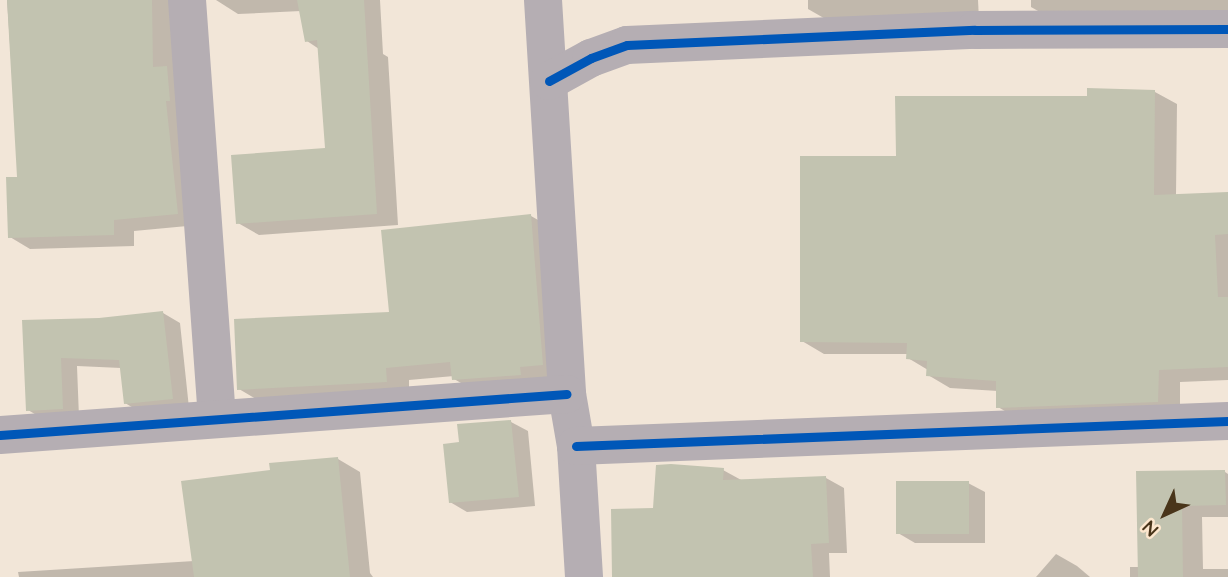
<!DOCTYPE html>
<html>
<head>
<meta charset="utf-8">
<style>
  body { margin:0 }
  #map { position:relative; width:1228px; height:577px; overflow:hidden; background:#f2e6d8; font-family:Quicksand,sans-serif }
  div>[style] { position:absolute }
  .shadow>* { inset:0; background:#0003 }
  .building>* { inset:0; background:#c2c3b0 }
  .minor>* { height:38px; margin:-19px; padding:0 19px; transform-origin:19px; border-radius:19px; background:#b5aeb3 }
  .cycleway>* { height:9px; margin:-4.5px; padding:0 4.5px; transform-origin:4.5px; border-radius:4.5px; background:#0057b8 }
  span { translate:-50% -50%; white-space:nowrap; text-align:center; line-height:1.15; -webkit-text-stroke:7px #fce7ce; paint-order:stroke }
  .north { position:absolute; left:1130px; top:479px; width:70px; height:70px; -webkit-text-stroke:5px #fce7ce; paint-order:stroke; rotate:225deg; font-size:19px; font-weight:700; line-height:28px; text-align:center; color:#49351a }
  .north::after { content:''; display:block; margin:auto; width:24px; height:32px; background:#49351a; clip-path:polygon(50% 0,100% 100%,50% 72%,0 100%) }
</style>
</head>
<body>
<div id="map">
  <div class="shadow">
    <i style="clip-path:polygon(7px 0,172px 0,198px 225px,134px 231px,134px 246px,30px 249px,10px 237px,19px 179px)"></i>
    <i style="clip-path:polygon(216px 0,380px 0,383px 54px,388px 57px,398px 225px,259px 235px,238px 223px,326px 150px,319px 49px,307px 41px,301px 11px,238px 14px)"></i>
    <i style="clip-path:polygon(808px 0,978px 0,979px 20px,829px 21px,808px 9px)"></i>
    <i style="clip-path:polygon(1031px 0,1228px 0,1228px 19px,1054px 20px,1031px 7px)"></i>
    <i style="clip-path:polygon(1155px 92px,1177px 104px,1176px 196px,1228px 194px,1228px 380px,1180px 382px,1180px 414px,1020px 420px,998px 407px,998px 391px,950px 388px,928px 375px,928px 370px,908px 358px,908px 354px,824px 354px,802px 341px,897px 158px,1088px 98px)"></i>
    <i style="clip-path:polygon(531px 216px,554px 229px,565px 377px,477px 392px,454px 379px,454px 376px,409px 380px,409px 394px,261px 402px,239px 389px,391px 314px)"></i>
    <i style="clip-path:polygon(163px 313px,180px 323px,189px 408px,142px 413px,125px 403px,121px 368px,77px 366px,79px 417px,45px 420px,28px 410px,24px 322px,99px 320px)"></i>
    <i style="clip-path:polygon(511px 422px,528px 431px,535px 506px,467px 512px,450px 502px,461px 444px)"></i>
    <i style="clip-path:polygon(338px 459px,360px 472px,370px 573px,373px 577px,19px 577px,18px 572px,194px 561px,271px 471px)"></i>
    <i style="clip-path:polygon(723px 470px,743px 481px,826px 478px,844px 488px,847px 553px,829px 553px,830px 577px,614px 577px,655px 510px)"></i>
    <i style="clip-path:polygon(1225px 472px,1228px 474px,1228px 517px,1202px 517px,1203px 569px,1228px 569px,1228px 577px,1130px 577px,1130px 567px,1140px 567px,1138px 473px)"></i>
    <i style="clip-path:polygon(968px 483px,985px 492px,985px 543px,915px 543px,898px 533px)"></i>
    <i style="clip-path:polygon(1056px 554px,1077px 566px,1090px 577px,1036px 577px)"></i>
  </div>
  <div class="building">
    <i style="clip-path:polygon(7px 0,152px 0,153px 67px,167px 66px,170px 101px,166px 101px,178px 214px,114px 220px,114px 235px,8px 238px,6px 177px,17px 177px)"></i>
    <i style="clip-path:polygon(297px 0,364px 0,377px 214px,236px 224px,231px 155px,325px 148px,317px 40px,305px 42px)"></i>
    <i style="clip-path:polygon(1087px 88px,1155px 90px,1154px 195px,1228px 192px,1228px 234px,1215px 235px,1218px 297px,1228px 297px,1228px 367px,1159px 370px,1158px 402px,996px 408px,996px 381px,926px 376px,927px 361px,906px 359px,907px 343px,800px 342px,800px 156px,896px 156px,895px 96px,1087px 96px)"></i>
    <i style="clip-path:polygon(531px 214px,543px 365px,520px 367px,521px 375px,452px 380px,450px 362px,386px 368px,387px 382px,237px 390px,234px 319px,389px 312px,381px 230px)"></i>
    <i style="clip-path:polygon(163px 311px,173px 399px,124px 404px,119px 360px,61px 358px,63px 409px,26px 411px,22px 320px,99px 318px)"></i>
    <i style="clip-path:polygon(511px 420px,519px 497px,449px 503px,443px 444px,459px 442px,457px 424px)"></i>
    <i style="clip-path:polygon(338px 457px,350px 577px,194px 577px,181px 481px,270px 470px,269px 463px)"></i>
    <i style="clip-path:polygon(671px 464px,724px 468px,723px 480px,826px 476px,829px 543px,811px 544px,813px 577px,612px 577px,611px 509px,653px 508px,656px 465px)"></i>
    <i style="clip-path:polygon(1225px 470px,1226px 505px,1182px 506px,1183px 577px,1138px 577px,1136px 471px)"></i>
    <i style="clip-path:polygon(896px 481px,969px 481px,969px 534px,896px 534px)"></i>
  </div>
  <div class="minor">
    <i style="left:187px;top:0;width:419px;rotate:85.9deg"></i>
    <i style="left:543px;top:0;width:395px;rotate:86.5deg"></i>
    <i style="left:567px;top:394px;width:53px;rotate:80.2deg"></i>
    <i style="left:576px;top:446px;width:131px;rotate:86.5deg"></i>
    <i style="left:549px;top:81px;width:48px;rotate:-28.7deg"></i>
    <i style="left:591px;top:58px;width:38px;rotate:-20deg"></i>
    <i style="left:627px;top:45px;width:348px;rotate:-2.5deg"></i>
    <i style="left:975px;top:30px;width:253px;rotate:-0.2deg"></i>
    <i style="left:0;top:435px;width:568px;rotate:-4.14deg"></i>
    <i style="left:576px;top:446px;width:652px;rotate:-2.2deg"></i>
  </div>
  <div class="cycleway">
    <i style="left:549px;top:81px;width:48px;rotate:-28.7deg"></i>
    <i style="left:591px;top:58px;width:38px;rotate:-20deg"></i>
    <i style="left:627px;top:45px;width:348px;rotate:-2.5deg"></i>
    <i style="left:975px;top:30px;width:253px;rotate:-0.2deg"></i>
    <i style="left:0;top:435px;width:568px;rotate:-4.14deg"></i>
    <i style="left:576px;top:446px;width:652px;rotate:-2.2deg"></i>
  </div>
  <div class="north">N</div>
</div>
</body>
</html>
